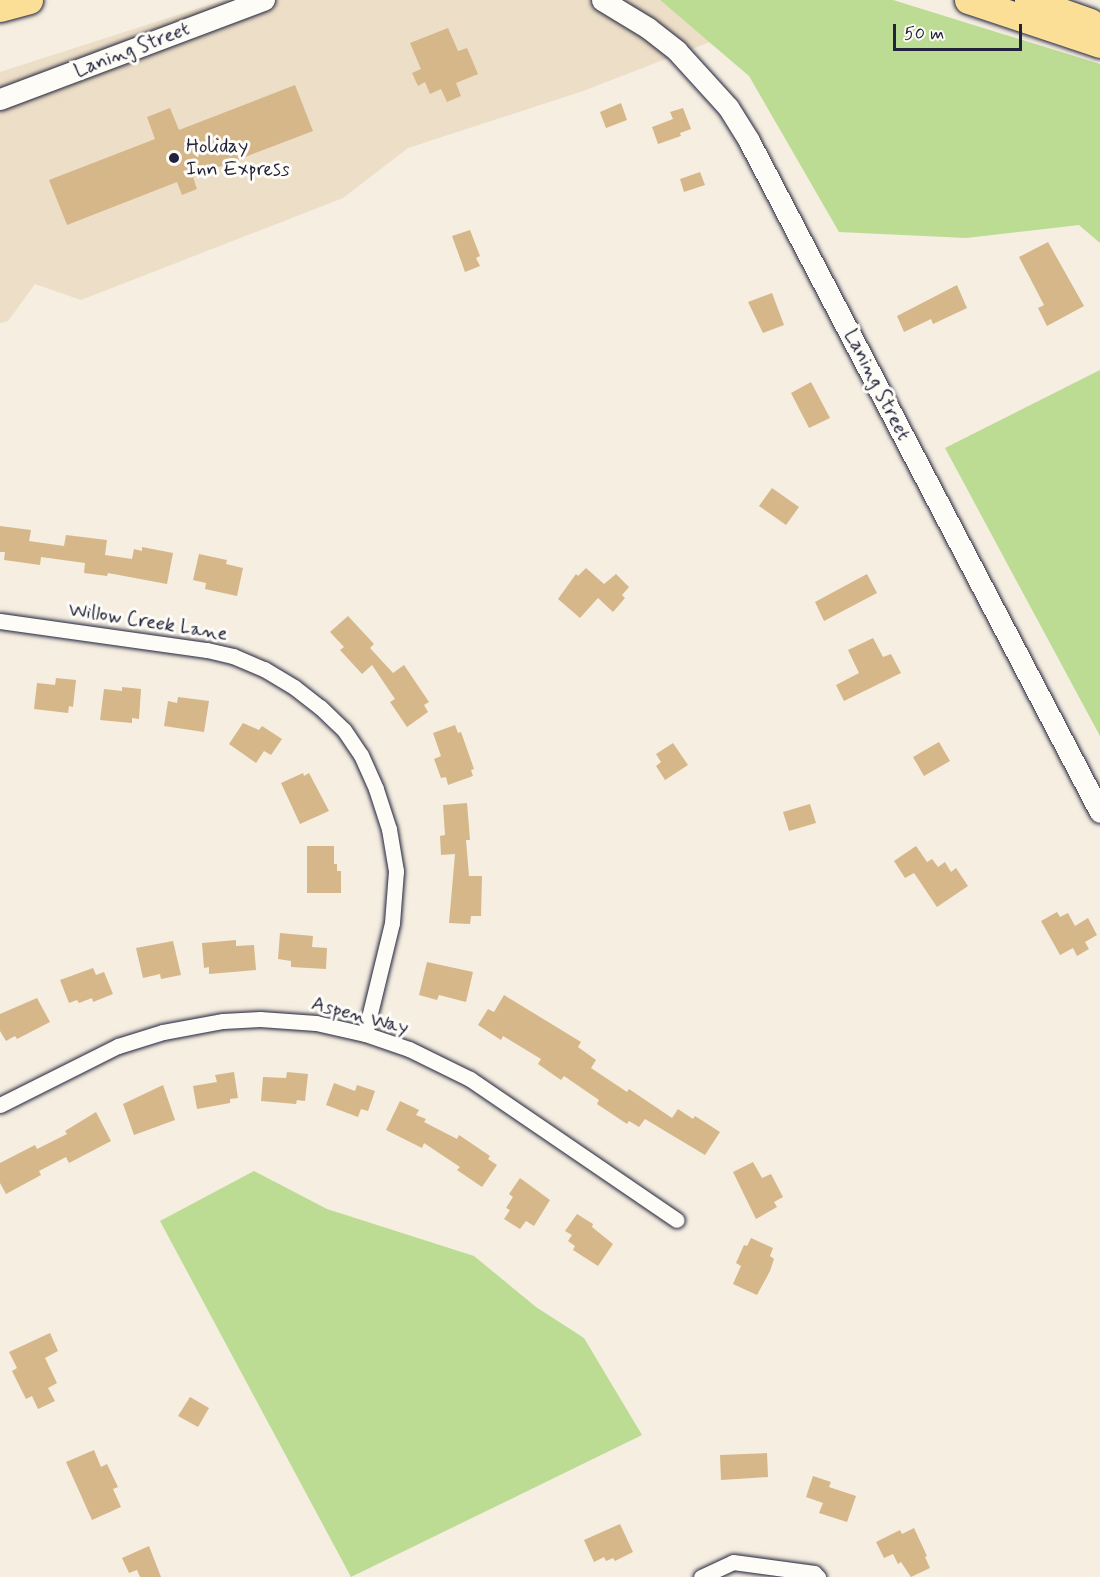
<!DOCTYPE html>
<html>
<head>
<meta charset="utf-8">
<style>
  body { margin:0 }
  #map { position:relative; width:1100px; height:1577px; overflow:hidden; background:#f5eee1; font-family:Mynerve,sans-serif }
  div>[style] { position:absolute }
  .built>* { inset:0; background:#ecdec7 }
  .green>* { inset:0; background:#bcdb93 }
  .building>* { inset:0; background:#d6b78a }
  .roads { filter:drop-shadow(0 0 2px #22223b) drop-shadow(0 0 2px #22223b) }
  .street>* { height:15px; margin:-7.5px; padding:0 7.5px; transform-origin:7.5px; border-radius:7.5px; background:#fdfcf7 }
  .secondary>* { height:21px; margin:-10.5px; padding:0 10.5px; transform-origin:10.5px; border-radius:10.5px; background:#fdfcf7 }
  .highway>* { height:27px; margin:-13.5px; padding:0 13.5px; transform-origin:13.5px; border-radius:13.5px; background:#fbdf96 }
  .dots>* { width:16px; height:16px; translate:-50% -50%; box-sizing:border-box; border:3px solid #fdfcf7; border-radius:50% }
  span { translate:-50% -50%; white-space:nowrap; text-align:center; line-height:1.15; -webkit-text-stroke:6px #fdfcf7; paint-order:stroke }
  .street-label { font-size:20px; color:#22223b }
  .poi-label { font-size:20px; color:#22223b }
  .left { translate:0 -50%; text-align:left }
  .scale { position:absolute; left:893px; top:24px; width:129px; height:27px; box-sizing:border-box; border:3px solid #22223b; border-top:0; padding-left:8px; font-size:18px; line-height:21px; white-space:nowrap; color:#22223b; -webkit-text-stroke:4px #fdfcf7; paint-order:stroke }
</style>
</head>
<body>
<div id="map">
  <div class="built">
    <i style="clip-path:polygon(224px 0,660px 0,710px 42px,583px 91px,408px 148px,343px 198px,81px 300px,35px 284px,8px 321px,0 323px,0 72px)"></i>
  </div>
  <div class="green">
    <i style="clip-path:polygon(660px 0,893px 0,1100px 64px,1100px 243px,1079px 225px,966px 238px,839px 232px,749px 76px)"></i>
    <i style="clip-path:polygon(1100px 370px,1100px 736px,945px 448px)"></i>
    <i style="clip-path:polygon(254px 1171px,327px 1209px,474px 1256px,536px 1307px,584px 1338px,642px 1435px,351px 1577px,160px 1221px)"></i>
  </div>
  <div class="building">
    <i style="clip-path:polygon(448px 28px,458px 51px,467px 48px,478px 74px,456px 83px,461px 96px,447px 102px,441px 89px,430px 94px,425px 82px,418px 86px,412px 73px,421px 69px,410px 43px)"></i>
    <i style="clip-path:polygon(295px 85px,313px 131px,193px 177px,197px 189px,182px 195px,177px 182px,67px 225px,49px 180px,155px 139px,147px 117px,170px 108px,179px 130px)"></i>
    <i style="clip-path:polygon(621px 103px,627px 120px,606px 128px,600px 112px)"></i>
    <i style="clip-path:polygon(683px 108px,691px 129px,680px 133px,681px 136px,658px 144px,652px 127px,673px 119px,670px 112px)"></i>
    <i style="clip-path:polygon(700px 172px,705px 185px,684px 192px,680px 179px)"></i>
    <i style="clip-path:polygon(470px 230px,480px 256px,476px 258px,480px 266px,465px 272px,452px 236px)"></i>
    <i style="clip-path:polygon(1048px 242px,1084px 306px,1047px 326px,1038px 308px,1044px 305px,1019px 257px)"></i>
    <i style="clip-path:polygon(957px 285px,967px 308px,933px 324px,931px 319px,904px 332px,897px 316px)"></i>
    <i style="clip-path:polygon(772px 293px,784px 325px,763px 333px,748px 302px)"></i>
    <i style="clip-path:polygon(811px 382px,830px 418px,809px 428px,791px 393px)"></i>
    <i style="clip-path:polygon(772px 488px,799px 507px,786px 525px,759px 506px)"></i>
    <i style="clip-path:polygon(0 526px,31px 530px,29px 541px,64px 546px,66px 535px,107px 540px,105px 555px,132px 559px,134px 549px,142px 551px,142px 547px,173px 553px,167px 584px,108px 573px,107px 576px,84px 573px,85px 563px,41px 557px,40px 565px,4px 560px,5px 552px,0 552px)"></i>
    <i style="clip-path:polygon(199px 554px,227px 560px,226px 564px,243px 568px,237px 596px,205px 589px,206px 583px,193px 580px)"></i>
    <i style="clip-path:polygon(586px 568px,604px 584px,616px 574px,629px 587px,622px 595px,625px 598px,613px 612px,598px 598px,580px 618px,558px 599px,576px 574px,578px 576px)"></i>
    <i style="clip-path:polygon(867px 574px,877px 593px,824px 621px,815px 602px)"></i>
    <i style="clip-path:polygon(348px 616px,374px 644px,370px 648px,393px 673px,404px 665px,429px 702px,424px 705px,428px 712px,407px 727px,390px 702px,395px 699px,372px 665px,362px 674px,340px 650px,344px 647px,330px 632px)"></i>
    <i style="clip-path:polygon(873px 638px,883px 657px,891px 654px,901px 673px,844px 701px,836px 685px,859px 673px,848px 650px)"></i>
    <i style="clip-path:polygon(56px 678px,76px 680px,73px 707px,69px 706px,68px 713px,34px 709px,37px 683px,55px 685px)"></i>
    <i style="clip-path:polygon(122px 687px,141px 689px,139px 719px,132px 718px,132px 723px,100px 720px,104px 689px,122px 691px)"></i>
    <i style="clip-path:polygon(178px 697px,209px 701px,204px 732px,164px 726px,168px 701px,177px 703px)"></i>
    <i style="clip-path:polygon(243px 723px,259px 730px,262px 726px,282px 739px,271px 755px,264px 751px,256px 763px,229px 744px)"></i>
    <i style="clip-path:polygon(455px 725px,458px 733px,461px 732px,474px 769px,471px 770px,473px 776px,448px 785px,446px 777px,441px 778px,434px 759px,441px 756px,433px 733px)"></i>
    <i style="clip-path:polygon(939px 742px,950px 761px,924px 776px,913px 757px)"></i>
    <i style="clip-path:polygon(673px 743px,688px 765px,665px 780px,656px 766px,661px 762px,656px 754px)"></i>
    <i style="clip-path:polygon(303px 773px,304px 776px,309px 773px,329px 811px,300px 824px,281px 783px)"></i>
    <i style="clip-path:polygon(467px 803px,470px 840px,466px 840px,469px 876px,482px 876px,481px 916px,471px 916px,470px 924px,449px 923px,455px 854px,441px 855px,440px 836px,445px 835px,443px 805px)"></i>
    <i style="clip-path:polygon(810px 804px,816px 823px,789px 831px,783px 812px)"></i>
    <i style="clip-path:polygon(307px 846px,334px 846px,334px 864px,337px 864px,337px 871px,341px 871px,341px 893px,307px 893px)"></i>
    <i style="clip-path:polygon(916px 846px,927px 862px,932px 859px,938px 867px,945px 862px,951px 872px,956px 868px,968px 886px,937px 907px,914px 873px,905px 878px,894px 861px)"></i>
    <i style="clip-path:polygon(1057px 912px,1060px 917px,1068px 913px,1075px 926px,1088px 918px,1097px 935px,1085px 942px,1089px 949px,1077px 956px,1073px 948px,1060px 955px,1041px 921px)"></i>
    <i style="clip-path:polygon(280px 933px,313px 936px,312px 947px,327px 948px,326px 969px,291px 967px,291px 961px,278px 959px)"></i>
    <i style="clip-path:polygon(236px 940px,236px 946px,254px 945px,256px 970px,209px 974px,209px 967px,204px 968px,202px 943px)"></i>
    <i style="clip-path:polygon(173px 941px,181px 975px,161px 979px,160px 974px,143px 978px,136px 948px)"></i>
    <i style="clip-path:polygon(427px 962px,473px 972px,466px 1002px,439px 995px,437px 1000px,419px 995px)"></i>
    <i style="clip-path:polygon(93px 968px,96px 975px,104px 972px,113px 994px,93px 1002px,92px 998px,79px 1003px,77px 1000px,69px 1003px,60px 980px)"></i>
    <i style="clip-path:polygon(504px 995px,581px 1042px,578px 1047px,596px 1060px,591px 1068px,627px 1092px,629px 1089px,672px 1118px,678px 1109px,693px 1119px,695px 1116px,720px 1132px,705px 1155px,645px 1119px,639px 1127px,629px 1121px,627px 1124px,597px 1104px,599px 1100px,564px 1076px,561px 1080px,538px 1064px,541px 1059px,503px 1036px,501px 1040px,478px 1025px,488px 1009px,494px 1012px)"></i>
    <i style="clip-path:polygon(37px 998px,50px 1022px,17px 1039px,15px 1036px,6px 1041px,0 1031px,0 1014px)"></i>
    <i style="clip-path:polygon(234px 1072px,238px 1098px,230px 1099px,230px 1103px,197px 1109px,193px 1086px,217px 1082px,215px 1075px)"></i>
    <i style="clip-path:polygon(287px 1072px,308px 1074px,305px 1101px,297px 1100px,296px 1104px,261px 1101px,263px 1077px,286px 1078px)"></i>
    <i style="clip-path:polygon(334px 1083px,355px 1091px,357px 1085px,375px 1091px,368px 1111px,361px 1109px,358px 1117px,326px 1105px)"></i>
    <i style="clip-path:polygon(163px 1085px,175px 1120px,134px 1135px,123px 1104px)"></i>
    <i style="clip-path:polygon(400px 1101px,419px 1110px,416px 1115px,426px 1119px,424px 1122px,457px 1139px,459px 1135px,490px 1156px,488px 1159px,497px 1165px,482px 1187px,457px 1170px,460px 1167px,424px 1143px,422px 1148px,386px 1130px)"></i>
    <i style="clip-path:polygon(96px 1112px,111px 1141px,69px 1163px,66px 1157px,39px 1171px,41px 1175px,6px 1194px,0 1183px,0 1163px,35px 1145px,37px 1149px,67px 1134px,65px 1131px)"></i>
    <i style="clip-path:polygon(753px 1162px,762px 1178px,771px 1174px,783px 1197px,774px 1202px,777px 1207px,756px 1219px,733px 1172px)"></i>
    <i style="clip-path:polygon(520px 1178px,550px 1200px,534px 1226px,526px 1221px,520px 1229px,504px 1219px,510px 1210px,506px 1208px,513px 1197px,509px 1194px)"></i>
    <i style="clip-path:polygon(577px 1214px,593px 1224px,592px 1227px,613px 1244px,598px 1266px,573px 1250px,575px 1246px,568px 1241px,572px 1235px,565px 1231px)"></i>
    <i style="clip-path:polygon(751px 1238px,773px 1248px,770px 1256px,774px 1259px,770px 1271px,757px 1295px,733px 1284px,741px 1266px,736px 1263px,744px 1245px,747px 1246px)"></i>
    <i style="clip-path:polygon(50px 1333px,58px 1351px,45px 1358px,57px 1383px,48px 1388px,55px 1401px,38px 1409px,32px 1396px,26px 1399px,12px 1371px,17px 1368px,9px 1352px)"></i>
    <i style="clip-path:polygon(190px 1397px,209px 1408px,198px 1427px,178px 1416px)"></i>
    <i style="clip-path:polygon(94px 1450px,101px 1467px,107px 1464px,118px 1487px,113px 1489px,121px 1507px,92px 1520px,66px 1462px)"></i>
    <i style="clip-path:polygon(767px 1453px,768px 1477px,721px 1480px,720px 1455px)"></i>
    <i style="clip-path:polygon(813px 1476px,831px 1482px,829px 1487px,856px 1496px,847px 1522px,819px 1513px,823px 1503px,806px 1497px)"></i>
    <i style="clip-path:polygon(620px 1524px,633px 1552px,615px 1561px,613px 1558px,606px 1561px,604px 1557px,594px 1562px,584px 1540px)"></i>
    <i style="clip-path:polygon(914px 1528px,927px 1556px,925px 1557px,930px 1568px,911px 1577px,901px 1562px,898px 1564px,893px 1554px,884px 1558px,876px 1542px,900px 1530px,902px 1534px)"></i>
    <i style="clip-path:polygon(149px 1546px,161px 1577px,140px 1577px,137px 1570px,129px 1573px,122px 1558px)"></i>
  </div>
  <div class="roads">
    <div class="street">
      <i style="left:0;top:621px;width:209px;rotate:8deg"></i>
      <i style="left:207px;top:650px;width:27px;rotate:13deg"></i>
      <i style="left:233px;top:656px;width:34px;rotate:23deg"></i>
      <i style="left:264px;top:669px;width:35px;rotate:31deg"></i>
      <i style="left:294px;top:687px;width:33px;rotate:38deg"></i>
      <i style="left:320px;top:707px;width:33px;rotate:44deg"></i>
      <i style="left:344px;top:730px;width:30px;rotate:56deg"></i>
      <i style="left:361px;top:755px;width:37px;rotate:66deg"></i>
      <i style="left:376px;top:789px;width:42px;rotate:72deg"></i>
      <i style="left:389px;top:829px;width:43px;rotate:80.5deg"></i>
      <i style="left:396px;top:871px;width:52px;rotate:94.4deg"></i>
      <i style="left:392px;top:923px;width:114px;rotate:103.7deg"></i>
      <i style="left:0;top:1105px;width:132px;rotate:-26.6deg"></i>
      <i style="left:118px;top:1046px;width:47px;rotate:-17.3deg"></i>
      <i style="left:163px;top:1032px;width:61px;rotate:-10.4deg"></i>
      <i style="left:223px;top:1021px;width:37px;rotate:-3deg"></i>
      <i style="left:260px;top:1019px;width:56px;rotate:4.1deg"></i>
      <i style="left:316px;top:1023px;width:50px;rotate:12.7deg"></i>
      <i style="left:365px;top:1034px;width:46px;rotate:18.8deg"></i>
      <i style="left:409px;top:1049px;width:68px;rotate:26.2deg"></i>
      <i style="left:470px;top:1079px;width:250px;rotate:34.3deg"></i>
      <i style="left:701px;top:1577px;width:35px;rotate:-25deg"></i>
      <i style="left:733px;top:1562px;width:82px;rotate:7.7deg"></i>
      <i style="left:814px;top:1573px;width:6px;rotate:45deg"></i>
    </div>
    <div class="secondary">
      <i style="left:602px;top:0;width:54px;rotate:31.3deg"></i>
      <i style="left:648px;top:28px;width:37px;rotate:38deg"></i>
      <i style="left:677px;top:51px;width:76px;rotate:47.7deg"></i>
      <i style="left:728px;top:107px;width:40px;rotate:58deg"></i>
      <i style="left:749px;top:141px;width:757px;rotate:62.39deg"></i>
      <i style="left:0;top:99px;width:282px;rotate:-20.6deg"></i>
    </div>
    <div class="highway">
      <i style="left:968px;top:0;width:139px;rotate:18.4deg"></i>
      <i style="left:1028px;top:0;width:66px;rotate:19.5deg"></i>
      <i style="left:0;top:8px;width:30px;rotate:-15deg"></i>
    </div>
  </div>
  <div class="dots">
    <i style="left:174px;top:158px;background:#22223b"></i>
  </div>
  <div class="street-label">
    <span style="left:132px;top:50px;rotate:-21deg">Laning Street</span>
    <span style="left:877px;top:385px;rotate:63deg">Laning Street</span>
    <span style="left:148px;top:622px;rotate:9deg">Willow Creek Lane</span>
    <span style="left:360px;top:1016px;rotate:15deg">Aspen Way</span>
  </div>
  <div class="poi-label">
    <span class="left" style="left:186px;top:158px">Holiday<br>Inn Express</span>
  </div>
  <div class="scale">50 m</div>
</div>
</body>
</html>
